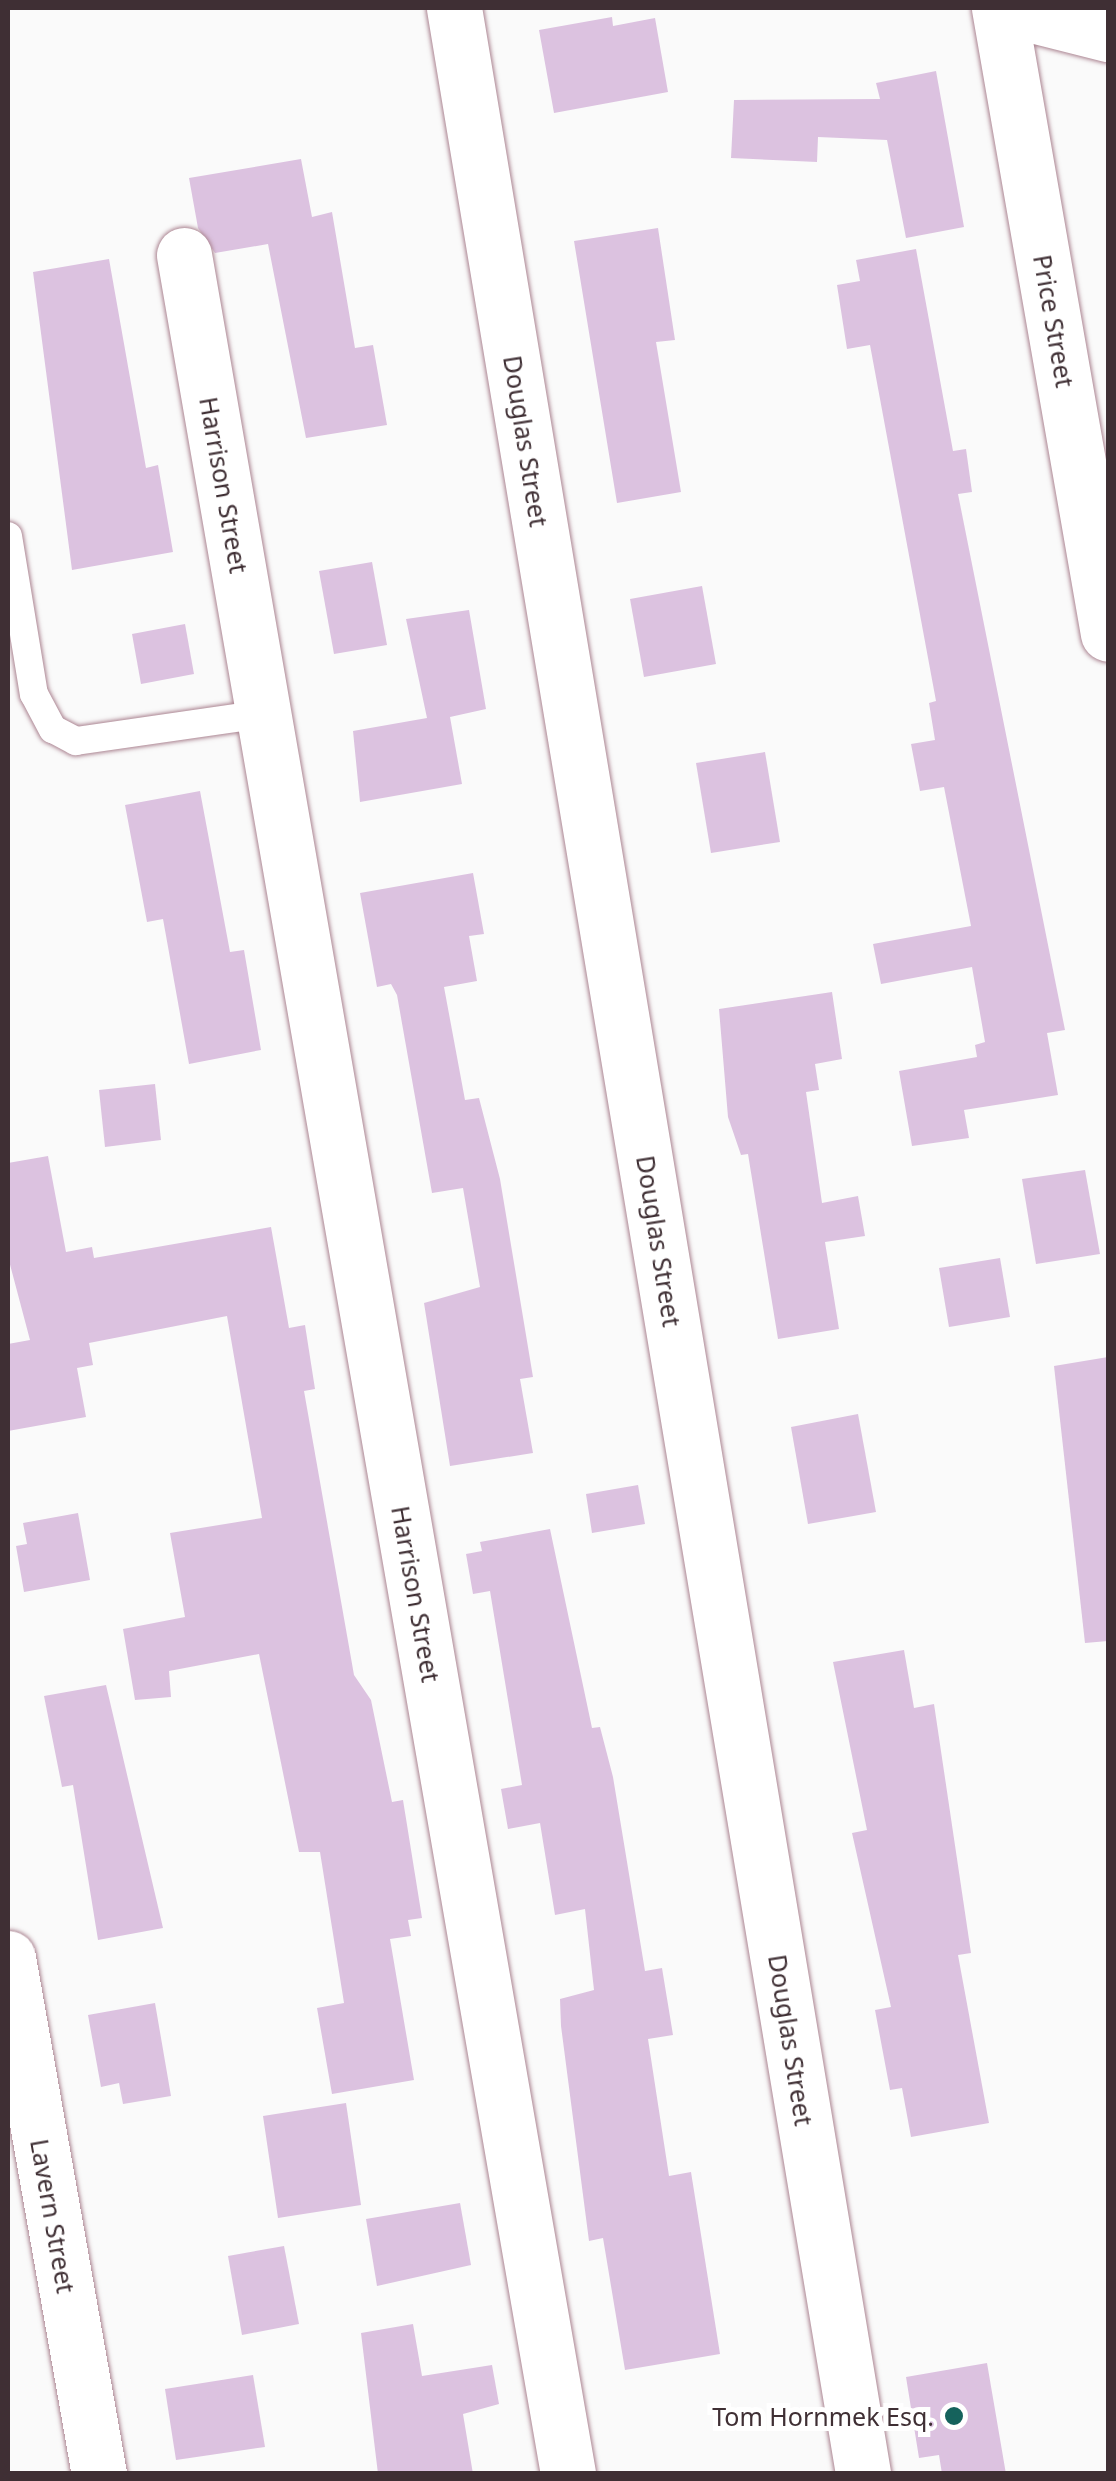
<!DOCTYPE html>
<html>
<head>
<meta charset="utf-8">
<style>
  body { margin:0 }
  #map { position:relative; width:1116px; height:2481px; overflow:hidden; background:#fafafa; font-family:"Noto Sans",sans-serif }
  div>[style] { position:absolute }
  .building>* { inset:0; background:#dcc2e0 }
  .roads { filter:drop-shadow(0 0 2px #ac8693) drop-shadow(0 0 2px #ac8693) }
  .lane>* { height:28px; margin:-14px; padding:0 14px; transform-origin:14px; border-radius:14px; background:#fff }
  .street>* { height:55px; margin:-27.5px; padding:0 27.5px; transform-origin:27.5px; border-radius:27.5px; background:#fff }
  .dots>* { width:28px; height:28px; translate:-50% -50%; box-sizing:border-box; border:5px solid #fff; border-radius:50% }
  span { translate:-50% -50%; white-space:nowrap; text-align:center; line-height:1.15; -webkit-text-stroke:10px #fff; paint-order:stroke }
  .street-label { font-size:25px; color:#3f2f34 }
  .poi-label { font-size:25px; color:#3f2f34 }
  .right { translate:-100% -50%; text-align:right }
  .frame { position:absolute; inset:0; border:10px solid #3f2f34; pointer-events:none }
</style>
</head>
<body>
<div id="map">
  <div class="building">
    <i style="clip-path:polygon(612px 17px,613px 26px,655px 18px,668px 92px,554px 113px,539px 30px)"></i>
    <i style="clip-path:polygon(936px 71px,964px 227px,906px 238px,887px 140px,818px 137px,817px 162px,731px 158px,734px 100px,880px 99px,876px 83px)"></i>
    <i style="clip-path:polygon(301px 159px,312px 217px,332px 212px,355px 348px,373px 345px,387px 425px,306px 438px,268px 244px,215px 253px,198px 228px,189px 178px)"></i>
    <i style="clip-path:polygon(658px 228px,675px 340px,656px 342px,681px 492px,617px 503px,574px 241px)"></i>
    <i style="clip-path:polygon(916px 249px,953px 451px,966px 449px,972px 492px,958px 494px,1065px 1030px,1047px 1033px,1058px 1095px,964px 1110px,969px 1138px,912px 1146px,899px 1071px,977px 1057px,975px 1045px,985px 1042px,972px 967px,881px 984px,873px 944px,971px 926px,944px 787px,920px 791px,911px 744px,935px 740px,929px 703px,936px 701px,870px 345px,847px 349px,837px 285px,860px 281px,856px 260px)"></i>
    <i style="clip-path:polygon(109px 259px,146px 468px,158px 465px,173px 552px,72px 570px,33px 272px)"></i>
    <i style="clip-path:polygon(372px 562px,387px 645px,334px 654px,319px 571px)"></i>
    <i style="clip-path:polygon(702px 586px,716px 664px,644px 677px,630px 599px)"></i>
    <i style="clip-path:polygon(469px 610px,486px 709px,450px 717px,462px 784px,360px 802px,353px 731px,427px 718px,406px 619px)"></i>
    <i style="clip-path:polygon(185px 624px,194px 674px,141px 684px,132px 634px)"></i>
    <i style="clip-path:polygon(765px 752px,780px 842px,711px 853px,696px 763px)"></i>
    <i style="clip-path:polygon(200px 791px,230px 952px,244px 950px,261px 1050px,189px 1064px,163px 919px,147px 922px,125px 805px)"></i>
    <i style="clip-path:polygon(473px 873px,484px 934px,469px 936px,477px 981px,444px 987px,465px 1100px,479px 1098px,500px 1179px,533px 1377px,520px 1379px,533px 1453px,450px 1466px,424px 1303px,480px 1287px,463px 1188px,432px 1193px,397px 995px,391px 984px,377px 987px,360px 893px)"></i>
    <i style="clip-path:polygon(832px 992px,842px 1059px,815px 1064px,819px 1090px,806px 1092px,822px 1203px,858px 1196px,865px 1236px,825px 1242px,839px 1329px,778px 1339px,748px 1154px,741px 1155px,728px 1117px,719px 1009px)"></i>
    <i style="clip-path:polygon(155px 1084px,161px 1140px,105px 1147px,99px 1090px)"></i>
    <i style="clip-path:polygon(48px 1156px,66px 1252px,92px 1247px,94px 1258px,271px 1227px,289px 1328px,305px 1325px,315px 1389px,304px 1391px,354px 1675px,371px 1700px,392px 1802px,403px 1800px,422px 1918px,408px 1920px,411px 1936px,390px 1939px,414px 2080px,332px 2094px,317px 2008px,344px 2003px,320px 1852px,299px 1852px,259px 1654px,169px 1671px,171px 1697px,135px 1700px,123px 1629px,185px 1617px,170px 1533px,262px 1518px,227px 1316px,89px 1343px,93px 1365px,77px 1368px,86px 1417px,8px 1431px,8px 1344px,30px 1340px,8px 1257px,8px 1163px)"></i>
    <i style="clip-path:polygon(1085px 1170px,1100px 1254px,1036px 1264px,1022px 1179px)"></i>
    <i style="clip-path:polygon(1000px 1258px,1010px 1317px,949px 1327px,939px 1268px)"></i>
    <i style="clip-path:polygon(1108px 1357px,1108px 1641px,1085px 1643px,1054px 1366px)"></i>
    <i style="clip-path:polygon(858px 1414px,876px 1512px,808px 1524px,791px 1427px)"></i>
    <i style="clip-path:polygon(638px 1485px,645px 1524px,592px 1533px,586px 1494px)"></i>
    <i style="clip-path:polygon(78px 1513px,90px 1580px,24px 1592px,16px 1546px,27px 1544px,23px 1523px)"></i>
    <i style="clip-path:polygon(550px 1529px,592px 1728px,600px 1727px,613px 1777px,645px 1971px,662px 1968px,673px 2035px,648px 2039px,669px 2176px,691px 2172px,720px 2354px,625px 2370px,603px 2238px,589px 2241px,561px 2026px,560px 1999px,594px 1990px,585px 1909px,555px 1915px,540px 1823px,508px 1829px,501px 1789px,522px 1785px,490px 1591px,473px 1594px,466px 1554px,482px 1551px,480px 1542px)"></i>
    <i style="clip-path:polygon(904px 1650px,914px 1708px,934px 1704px,971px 1953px,958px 1955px,989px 2123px,911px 2137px,902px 2088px,890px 2090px,875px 2010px,891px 2007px,852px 1833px,867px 1830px,833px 1662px)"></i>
    <i style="clip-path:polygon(106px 1685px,163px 1928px,98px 1940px,73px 1785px,62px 1787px,44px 1696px)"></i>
    <i style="clip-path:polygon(155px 2003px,171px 2096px,123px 2104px,119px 2083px,101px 2087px,88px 2015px)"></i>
    <i style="clip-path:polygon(346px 2103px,361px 2205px,278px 2218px,263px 2116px)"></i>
    <i style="clip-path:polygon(460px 2203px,471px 2265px,377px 2286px,366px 2219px)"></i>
    <i style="clip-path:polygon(284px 2246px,299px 2324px,242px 2335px,228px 2256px)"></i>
    <i style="clip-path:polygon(413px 2324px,422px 2376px,492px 2365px,499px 2404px,463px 2414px,473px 2474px,378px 2474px,361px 2333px)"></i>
    <i style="clip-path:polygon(987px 2363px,1006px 2474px,942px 2474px,939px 2455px,919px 2458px,906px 2377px)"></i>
    <i style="clip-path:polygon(253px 2375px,265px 2447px,176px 2460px,165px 2389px)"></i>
  </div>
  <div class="roads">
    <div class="lane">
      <i style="left:8px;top:536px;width:160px;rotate:80.7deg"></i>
      <i style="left:34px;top:694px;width:40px;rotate:62deg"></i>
      <i style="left:53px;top:729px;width:26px;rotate:28deg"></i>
      <i style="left:76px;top:741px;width:190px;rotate:-8.2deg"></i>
    </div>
    <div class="street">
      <i style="left:454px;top:8px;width:2500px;rotate:80.58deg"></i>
      <i style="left:999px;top:8px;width:635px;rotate:80.12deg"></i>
      <i style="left:1005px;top:8px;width:106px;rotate:14.2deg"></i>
      <i style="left:184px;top:255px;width:2252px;rotate:80.18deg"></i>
      <i style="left:8px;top:1958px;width:524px;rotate:80deg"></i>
    </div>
  </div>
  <div class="dots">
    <i style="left:954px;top:2416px;background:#15625c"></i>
  </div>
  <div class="street-label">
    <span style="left:1054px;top:321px;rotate:80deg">Price Street</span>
    <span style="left:526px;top:441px;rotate:81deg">Douglas Street</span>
    <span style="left:224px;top:485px;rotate:80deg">Harrison Street</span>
    <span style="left:659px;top:1241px;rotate:81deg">Douglas Street</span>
    <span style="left:416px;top:1594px;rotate:80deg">Harrison Street</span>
    <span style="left:791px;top:2040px;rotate:81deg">Douglas Street</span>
    <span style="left:53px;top:2216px;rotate:80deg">Lavern Street</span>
  </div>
  <div class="poi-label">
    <span class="right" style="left:934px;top:2416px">Tom Hornmek Esq.</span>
  </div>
  <div class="frame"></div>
</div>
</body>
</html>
